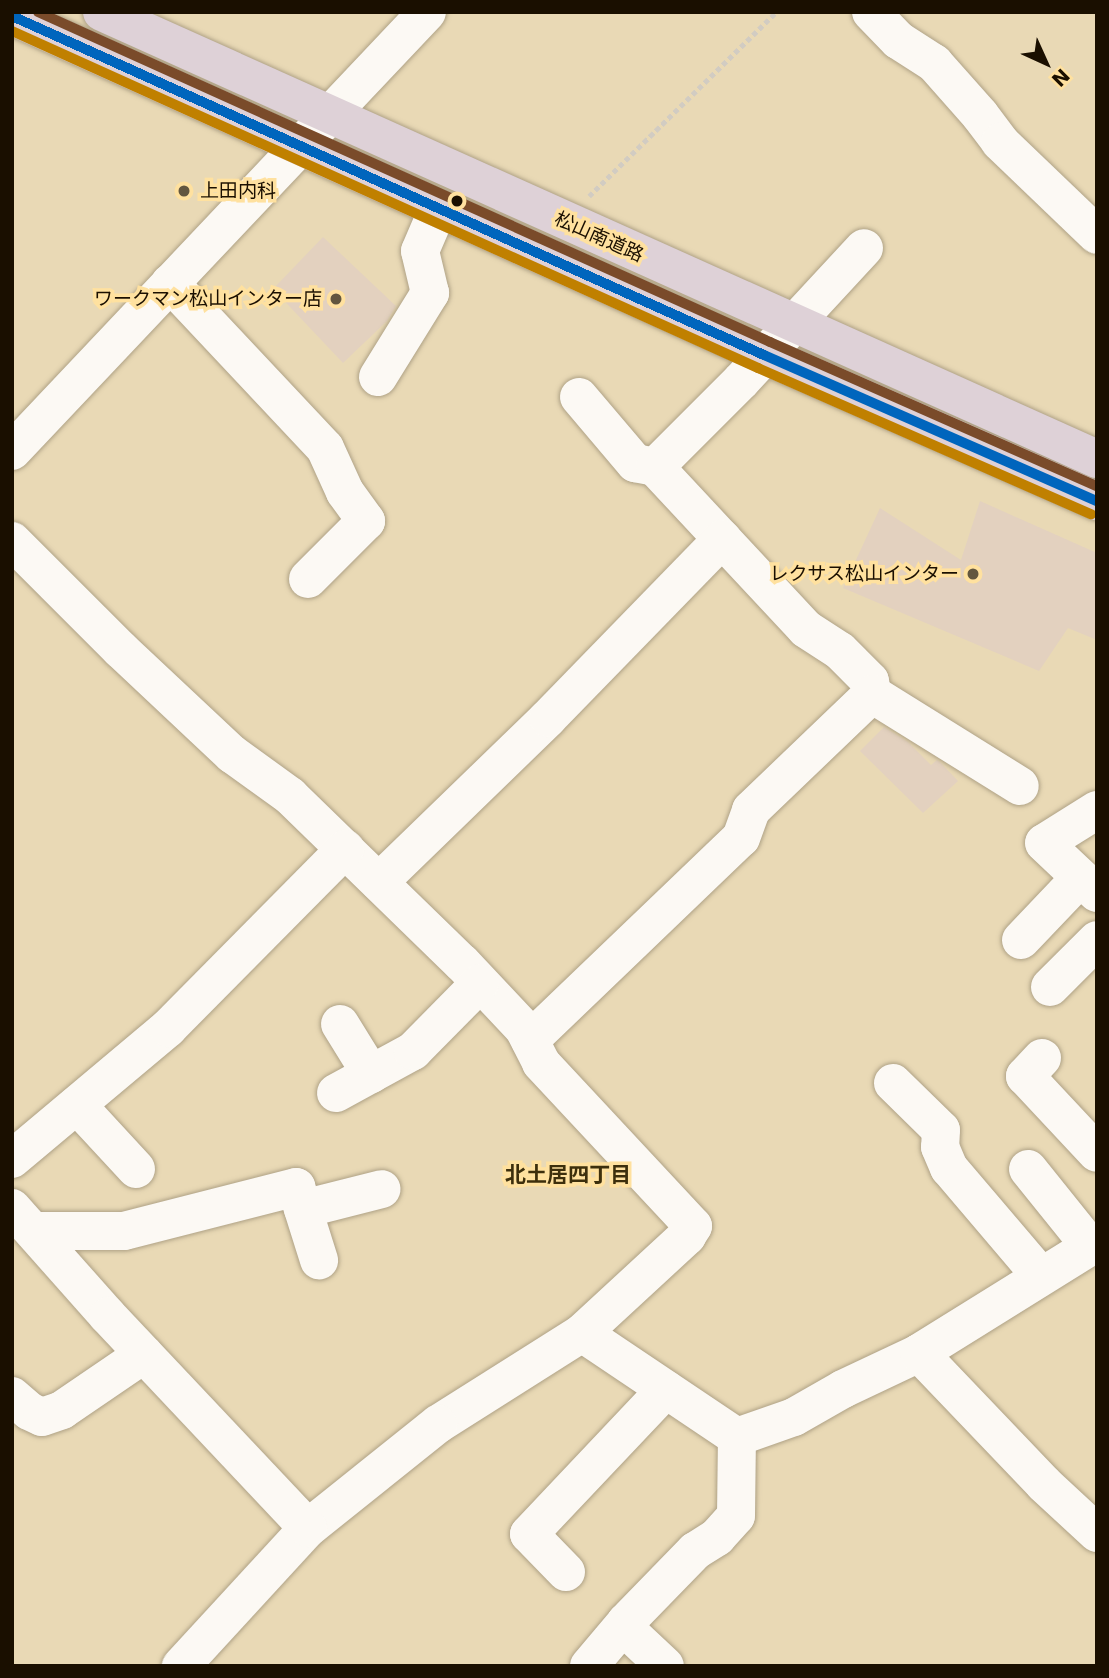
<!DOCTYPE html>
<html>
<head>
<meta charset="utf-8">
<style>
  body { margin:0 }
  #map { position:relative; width:1109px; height:1678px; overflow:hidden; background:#e9d9b5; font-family:"DejaVu Sans","Noto Sans JP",sans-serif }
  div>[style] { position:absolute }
  .building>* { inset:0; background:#e3d1bf }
  .path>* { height:4.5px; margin-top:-2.25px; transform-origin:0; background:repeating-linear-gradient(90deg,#d2ccc2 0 5px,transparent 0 8.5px) }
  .roads { filter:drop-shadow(0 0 2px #afa286) drop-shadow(0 0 2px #afa286) }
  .minor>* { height:38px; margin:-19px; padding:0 19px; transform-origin:19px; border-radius:19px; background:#fcf9f4 }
  .highway>* { height:38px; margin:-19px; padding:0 19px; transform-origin:19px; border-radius:19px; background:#ded1d7 }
  .bus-1>* { height:10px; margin:-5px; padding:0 5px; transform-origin:5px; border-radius:5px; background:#0065bd }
  .bus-2>* { height:10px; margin:-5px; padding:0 5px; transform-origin:5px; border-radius:5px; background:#c08000 }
  .bus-3>* { height:10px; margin:-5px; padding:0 5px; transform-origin:5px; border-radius:5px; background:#7a4b2a }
  .dots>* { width:19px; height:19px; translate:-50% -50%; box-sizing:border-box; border:4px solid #ffe19f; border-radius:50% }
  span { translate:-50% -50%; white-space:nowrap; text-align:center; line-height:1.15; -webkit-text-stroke:7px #ffe19f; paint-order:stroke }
  .poi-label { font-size:19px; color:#1a0f00 }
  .left { translate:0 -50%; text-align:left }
  .right { translate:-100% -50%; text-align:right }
  .street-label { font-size:19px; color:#1a0f00 }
  .neighbourhood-label { font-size:21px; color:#3d2f0c; font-weight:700 }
  .frame { position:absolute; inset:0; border:14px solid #1a0f00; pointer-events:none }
  .north { position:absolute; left:1011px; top:28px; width:70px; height:70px; -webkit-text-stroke:5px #ffe19f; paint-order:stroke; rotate:135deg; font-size:19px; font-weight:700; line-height:28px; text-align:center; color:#1a0f00 }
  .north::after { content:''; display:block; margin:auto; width:24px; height:32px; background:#1a0f00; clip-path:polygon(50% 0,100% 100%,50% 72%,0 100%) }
</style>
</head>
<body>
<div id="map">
  <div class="building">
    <i style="clip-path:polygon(323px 237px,396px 306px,387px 321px,343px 363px,273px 289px)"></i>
    <i style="clip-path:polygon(980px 501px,1097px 553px,1097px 640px,1068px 628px,1039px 671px,843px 588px,880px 508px,961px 560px)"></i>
    <i style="clip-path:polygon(884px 727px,908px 742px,931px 765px,937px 760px,941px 763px,958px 781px,923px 813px,860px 751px)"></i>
  </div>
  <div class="path">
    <i style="left:589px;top:196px;width:262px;rotate:-44.5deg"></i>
  </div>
  <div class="roads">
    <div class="minor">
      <i style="left:871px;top:12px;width:39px;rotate:46deg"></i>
      <i style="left:898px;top:40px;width:43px;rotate:32.6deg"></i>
      <i style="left:934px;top:63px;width:69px;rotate:48.5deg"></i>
      <i style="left:980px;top:115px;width:34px;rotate:53deg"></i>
      <i style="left:1000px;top:142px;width:134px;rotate:43.8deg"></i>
      <i style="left:170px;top:283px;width:226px;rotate:46.8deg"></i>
      <i style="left:325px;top:448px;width:48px;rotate:65.6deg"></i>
      <i style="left:345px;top:492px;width:36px;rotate:54deg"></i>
      <i style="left:366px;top:521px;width:82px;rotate:135deg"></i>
      <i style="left:378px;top:377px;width:99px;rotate:-58.2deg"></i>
      <i style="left:430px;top:293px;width:43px;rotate:-103.4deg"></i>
      <i style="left:420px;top:251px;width:46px;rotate:-66.8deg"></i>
      <i style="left:579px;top:397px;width:87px;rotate:49.7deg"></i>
      <i style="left:635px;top:463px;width:20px;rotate:11deg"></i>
      <i style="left:655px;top:467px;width:221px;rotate:47deg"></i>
      <i style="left:806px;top:629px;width:40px;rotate:32.9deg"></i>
      <i style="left:840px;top:651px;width:42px;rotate:45deg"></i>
      <i style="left:870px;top:681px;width:13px;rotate:81deg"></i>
      <i style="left:12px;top:451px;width:604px;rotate:-46.61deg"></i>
      <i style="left:655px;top:467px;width:122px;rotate:-45deg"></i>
      <i style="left:741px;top:381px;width:181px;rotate:-47.2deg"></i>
      <i style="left:12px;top:541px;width:153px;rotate:45deg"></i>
      <i style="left:120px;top:649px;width:154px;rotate:43.2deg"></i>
      <i style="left:232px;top:754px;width:72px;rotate:35.9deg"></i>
      <i style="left:290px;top:796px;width:240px;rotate:44.2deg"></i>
      <i style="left:462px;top:963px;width:91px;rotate:46.8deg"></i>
      <i style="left:524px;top:1029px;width:38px;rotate:63deg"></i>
      <i style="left:541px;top:1063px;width:223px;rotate:47deg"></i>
      <i style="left:693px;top:1226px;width:12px;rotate:121deg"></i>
      <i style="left:687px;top:1236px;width:143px;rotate:137.3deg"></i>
      <i style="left:582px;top:1333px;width:170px;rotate:147.7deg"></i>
      <i style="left:438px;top:1424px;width:166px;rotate:141.3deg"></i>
      <i style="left:308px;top:1528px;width:188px;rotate:132.6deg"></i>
      <i style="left:1097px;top:810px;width:62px;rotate:148.1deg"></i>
      <i style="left:1044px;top:843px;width:73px;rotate:43.3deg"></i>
      <i style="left:379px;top:882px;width:235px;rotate:-44.1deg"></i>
      <i style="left:548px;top:718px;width:250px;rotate:-45.8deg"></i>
      <i style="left:1021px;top:940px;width:84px;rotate:-46.4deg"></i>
      <i style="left:1050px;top:987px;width:66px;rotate:-45deg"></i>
      <i style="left:340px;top:1024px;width:59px;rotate:58.2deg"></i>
      <i style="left:530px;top:1040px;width:292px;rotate:-43.8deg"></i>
      <i style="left:741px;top:838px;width:30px;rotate:-70deg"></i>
      <i style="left:751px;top:810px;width:168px;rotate:-43.8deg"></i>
      <i style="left:872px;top:694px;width:174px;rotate:31.9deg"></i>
      <i style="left:1042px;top:1058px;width:25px;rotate:133deg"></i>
      <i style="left:1025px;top:1076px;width:105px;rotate:46.9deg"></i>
      <i style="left:893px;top:1083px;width:67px;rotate:44.4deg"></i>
      <i style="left:941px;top:1130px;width:17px;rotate:93deg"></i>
      <i style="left:940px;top:1147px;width:23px;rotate:67deg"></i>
      <i style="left:949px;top:1168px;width:140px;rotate:49.6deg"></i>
      <i style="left:336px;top:1093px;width:88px;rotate:-28.6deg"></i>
      <i style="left:413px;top:1051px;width:95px;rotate:-45.4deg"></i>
      <i style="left:77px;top:1105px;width:87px;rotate:47.3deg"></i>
      <i style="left:12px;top:1159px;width:204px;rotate:-40deg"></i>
      <i style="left:168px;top:1028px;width:252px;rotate:-45.3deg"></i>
      <i style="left:1028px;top:1169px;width:99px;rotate:51.2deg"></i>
      <i style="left:12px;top:1208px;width:144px;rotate:48.4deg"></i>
      <i style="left:108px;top:1316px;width:291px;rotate:46.7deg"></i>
      <i style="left:303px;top:1209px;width:81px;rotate:-14.2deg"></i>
      <i style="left:34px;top:1231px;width:90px"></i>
      <i style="left:124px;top:1231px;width:178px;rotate:-14.3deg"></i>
      <i style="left:296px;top:1187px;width:77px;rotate:72.5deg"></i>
      <i style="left:582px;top:1333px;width:187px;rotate:33.9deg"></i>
      <i style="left:737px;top:1437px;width:60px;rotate:-19.3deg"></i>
      <i style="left:794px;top:1417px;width:56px;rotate:-29.7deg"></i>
      <i style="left:843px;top:1389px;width:84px;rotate:-25.3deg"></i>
      <i style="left:919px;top:1353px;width:210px;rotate:-31.9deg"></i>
      <i style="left:919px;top:1353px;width:181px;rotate:46.3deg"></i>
      <i style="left:1044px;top:1484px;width:72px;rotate:42.8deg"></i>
      <i style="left:12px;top:1396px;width:23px;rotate:41deg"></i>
      <i style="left:29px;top:1411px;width:14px;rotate:25deg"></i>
      <i style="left:42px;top:1417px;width:21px;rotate:-19deg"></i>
      <i style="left:62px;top:1410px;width:99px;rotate:-34.3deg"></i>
      <i style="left:566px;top:1572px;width:53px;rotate:-134.2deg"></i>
      <i style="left:529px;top:1534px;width:199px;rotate:-46.6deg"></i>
      <i style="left:626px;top:1622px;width:14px;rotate:65deg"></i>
      <i style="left:632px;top:1635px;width:45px;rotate:43.2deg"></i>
      <i style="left:589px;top:1666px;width:57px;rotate:-49.9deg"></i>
      <i style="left:626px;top:1622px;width:99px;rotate:-45.8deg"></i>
      <i style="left:695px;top:1551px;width:26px;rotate:-32deg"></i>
      <i style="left:717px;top:1537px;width:28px;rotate:-48deg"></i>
      <i style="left:736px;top:1516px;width:79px;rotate:-89.3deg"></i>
    </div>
    <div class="highway">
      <i style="left:102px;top:12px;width:1091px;rotate:24.19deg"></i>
      <i style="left:12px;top:16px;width:825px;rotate:24.27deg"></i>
      <i style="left:764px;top:355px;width:364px;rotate:23.7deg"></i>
    </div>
  </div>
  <div class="bus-1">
    <i style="left:12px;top:16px;width:825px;rotate:24.27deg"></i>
    <i style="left:764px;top:355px;width:364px;rotate:23.7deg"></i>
  </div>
  <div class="bus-2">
    <i style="left:12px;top:31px;width:819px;rotate:24.31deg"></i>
    <i style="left:758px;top:368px;width:364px;rotate:23.7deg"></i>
  </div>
  <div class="bus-3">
    <i style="left:38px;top:12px;width:803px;rotate:24.27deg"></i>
    <i style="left:770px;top:342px;width:357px;rotate:23.8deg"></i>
  </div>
  <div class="dots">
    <i style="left:184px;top:191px;background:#62563f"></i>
    <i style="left:457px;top:201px;background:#1a0f00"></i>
    <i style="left:336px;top:299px;background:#62563f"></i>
    <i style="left:973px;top:574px;background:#62563f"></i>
  </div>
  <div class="poi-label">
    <span class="left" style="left:200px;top:191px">上田内科</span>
    <span class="right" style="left:322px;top:299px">ワークマン松山インター店</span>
    <span class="right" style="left:959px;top:574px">レクサス松山インター</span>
  </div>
  <div class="street-label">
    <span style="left:599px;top:237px;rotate:24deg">松山南道路</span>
  </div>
  <div class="neighbourhood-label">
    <span style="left:568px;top:1175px">北土居四丁目</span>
  </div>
  <div class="frame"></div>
  <div class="north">N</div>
</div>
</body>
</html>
